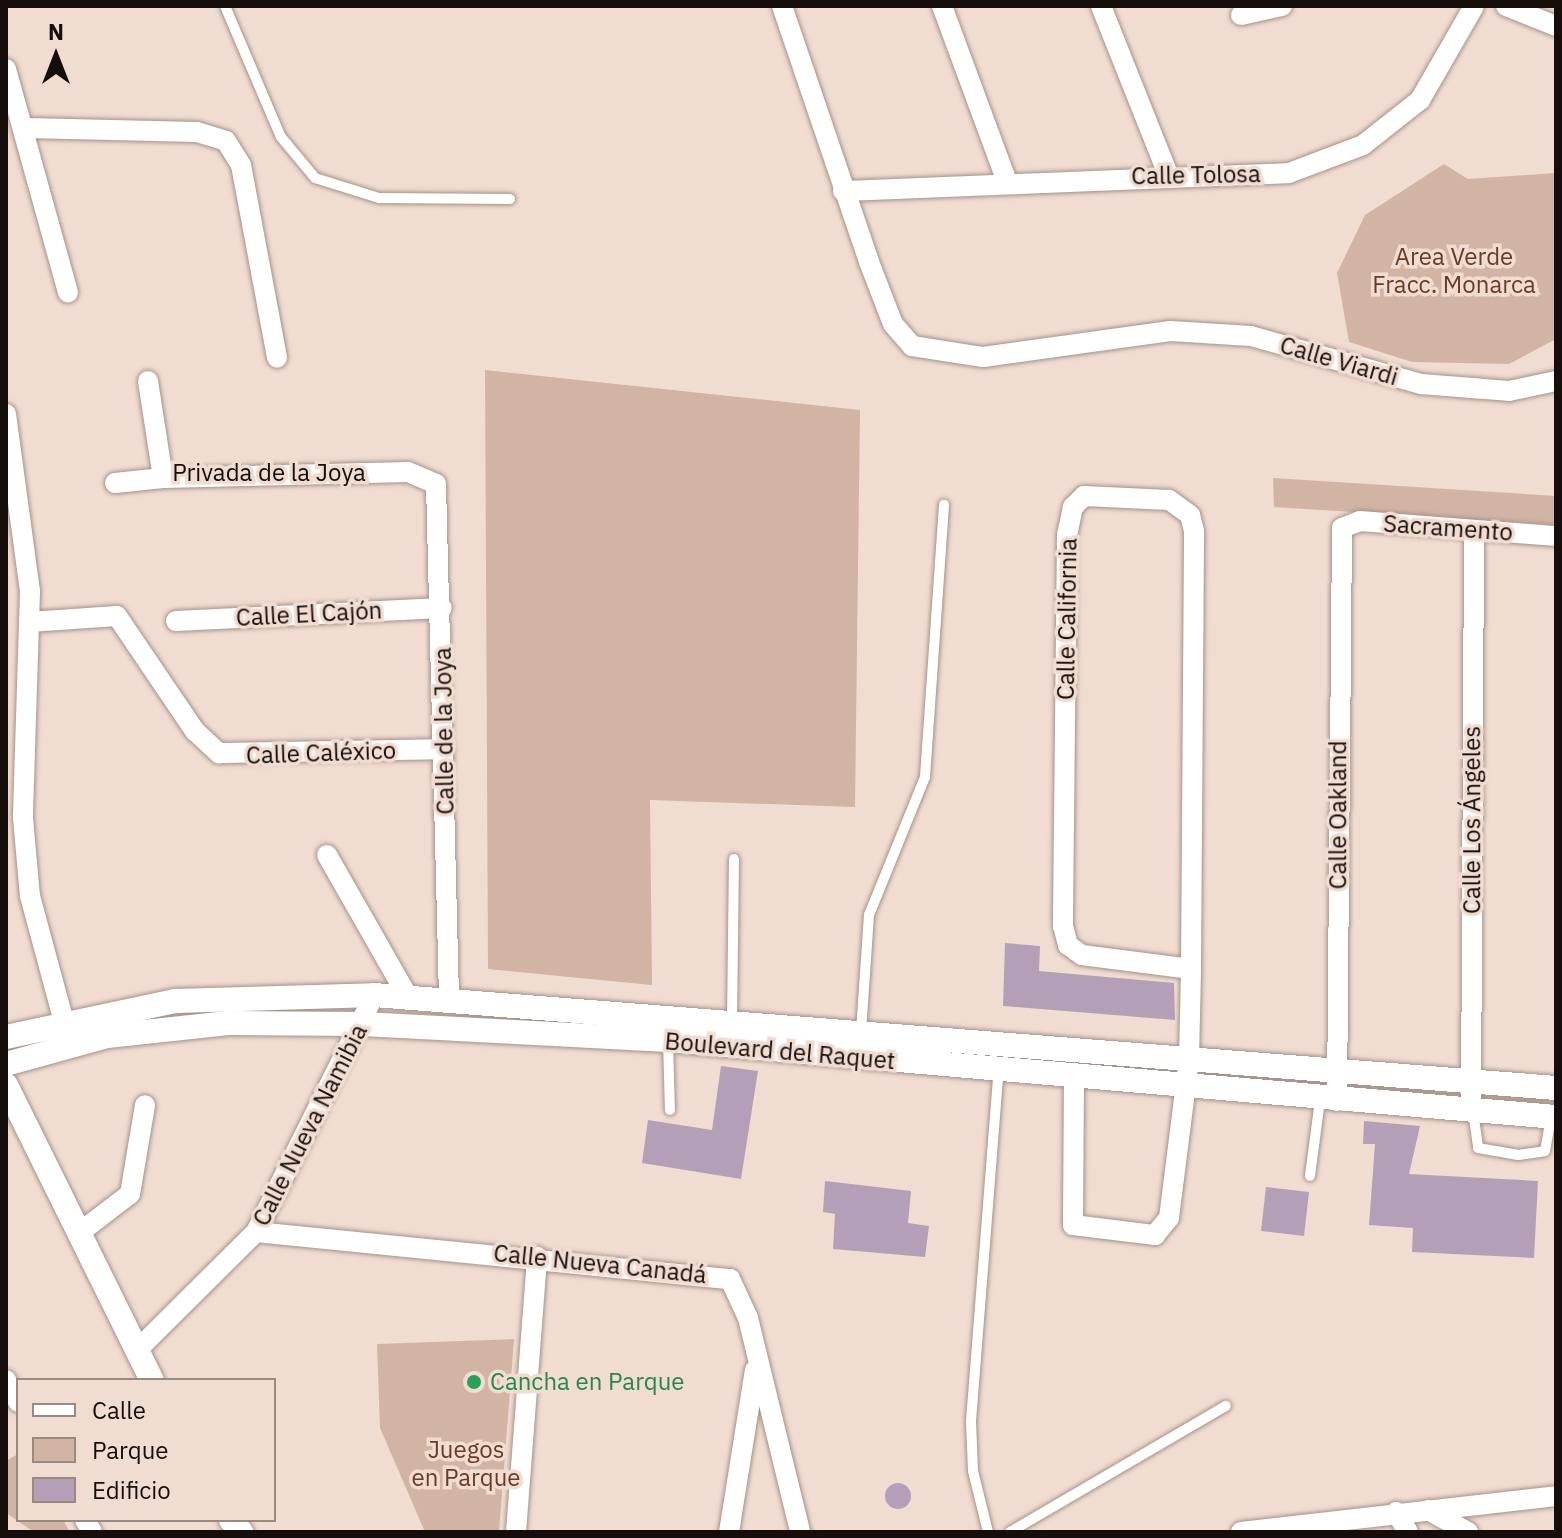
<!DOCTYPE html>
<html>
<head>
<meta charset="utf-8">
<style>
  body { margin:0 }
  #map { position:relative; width:1562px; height:1538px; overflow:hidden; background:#f1dcd1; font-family:"IBM Plex Sans",sans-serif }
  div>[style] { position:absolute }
  .green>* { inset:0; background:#d2b4a4 }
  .building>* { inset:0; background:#b49fb8 }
  .round { border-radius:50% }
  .roads { filter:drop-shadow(0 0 2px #a69288) drop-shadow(0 0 2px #a69288) }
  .service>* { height:10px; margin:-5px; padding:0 5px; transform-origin:5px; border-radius:5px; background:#fff }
  .minor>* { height:20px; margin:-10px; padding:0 10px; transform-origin:10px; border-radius:10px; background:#fff }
  .tertiary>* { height:24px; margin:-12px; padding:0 12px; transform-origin:12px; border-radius:12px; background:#fff }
  .dots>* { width:22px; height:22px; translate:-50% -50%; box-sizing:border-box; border:4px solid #f1dcd1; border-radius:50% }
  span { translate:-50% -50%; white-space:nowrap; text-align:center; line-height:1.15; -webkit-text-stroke:7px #f1dcd1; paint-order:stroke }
  .street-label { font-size:24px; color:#150e0a }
  .park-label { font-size:24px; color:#683d24 }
  .leisure-label { font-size:24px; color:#27864d }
  .left { translate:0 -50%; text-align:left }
  .frame { position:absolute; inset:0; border:8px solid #150e0a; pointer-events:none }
  .legend { position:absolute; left:16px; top:1378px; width:260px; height:144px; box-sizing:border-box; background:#f1dcd1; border:2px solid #998a81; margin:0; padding:10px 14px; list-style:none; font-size:24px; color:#150e0a }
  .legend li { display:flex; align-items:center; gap:16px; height:40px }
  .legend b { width:40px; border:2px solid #998a81 }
  .north { position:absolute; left:16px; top:16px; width:80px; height:80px; -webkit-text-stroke:6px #f1dcd1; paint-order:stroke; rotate:0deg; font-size:22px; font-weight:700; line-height:32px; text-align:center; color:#150e0a }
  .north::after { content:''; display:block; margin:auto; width:28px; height:36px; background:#150e0a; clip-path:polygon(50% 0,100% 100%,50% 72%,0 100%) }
</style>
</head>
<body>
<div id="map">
  <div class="green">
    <i style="clip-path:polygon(1444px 164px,1468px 179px,1556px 173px,1556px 339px,1509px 364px,1412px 362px,1349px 342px,1337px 273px,1365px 215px)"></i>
    <i style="clip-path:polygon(485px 370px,860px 410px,855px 807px,650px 800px,652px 985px,488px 969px)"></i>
    <i style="clip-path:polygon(1273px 478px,1556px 496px,1556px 525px,1274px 507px)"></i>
    <i style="clip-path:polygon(1204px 1063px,1329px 1073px,1329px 1088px,1204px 1081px)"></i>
    <i style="clip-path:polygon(1342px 1075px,1458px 1082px,1461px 1098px,1342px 1091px)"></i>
    <i style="clip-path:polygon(1475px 1083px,1556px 1089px,1556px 1106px,1476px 1099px)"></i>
    <i style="clip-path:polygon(514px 1339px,499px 1532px,425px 1532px,380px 1428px,377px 1344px)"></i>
    <i style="clip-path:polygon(18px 1454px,18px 1520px,63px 1520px,70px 1532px,34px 1532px,6px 1513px,6px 1461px)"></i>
  </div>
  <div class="building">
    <i style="clip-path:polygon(1005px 943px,1040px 946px,1039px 971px,1174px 983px,1175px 1020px,1003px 1006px)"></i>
    <i style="clip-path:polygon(721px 1066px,758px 1071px,741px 1179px,642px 1163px,648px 1120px,712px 1130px)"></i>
    <i style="clip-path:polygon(1364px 1121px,1420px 1126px,1409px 1174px,1538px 1181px,1534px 1258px,1412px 1252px,1413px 1228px,1369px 1225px,1375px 1144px,1363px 1144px)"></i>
    <i style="clip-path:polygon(825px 1181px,911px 1191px,908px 1223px,929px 1226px,925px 1257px,833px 1249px,835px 1214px,823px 1212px)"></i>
    <i style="clip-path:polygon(1266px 1187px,1309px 1192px,1304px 1236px,1261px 1231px)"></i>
    <i class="round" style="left:885px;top:1483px;width:26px;height:26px"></i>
  </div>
  <div class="roads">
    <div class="service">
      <i style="left:225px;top:6px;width:142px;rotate:66.9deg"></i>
      <i style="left:281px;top:137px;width:53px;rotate:50.3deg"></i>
      <i style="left:315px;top:178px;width:67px;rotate:17.4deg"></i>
      <i style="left:379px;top:198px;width:131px;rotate:0.4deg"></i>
      <i style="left:732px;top:1022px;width:163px;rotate:-89.3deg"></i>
      <i style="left:861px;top:1032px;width:117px;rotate:-86.1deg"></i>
      <i style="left:869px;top:915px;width:149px;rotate:-67.9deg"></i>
      <i style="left:925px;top:777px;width:273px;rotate:-86deg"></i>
      <i style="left:668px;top:1040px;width:70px;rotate:88.4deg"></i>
      <i style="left:1473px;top:1111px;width:37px;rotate:82deg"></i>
      <i style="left:1478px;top:1148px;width:41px;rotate:9.9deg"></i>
      <i style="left:1518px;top:1155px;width:27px;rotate:-8deg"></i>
      <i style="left:1545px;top:1151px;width:35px;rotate:-80deg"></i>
      <i style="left:1310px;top:1176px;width:77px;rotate:-82.5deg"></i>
      <i style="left:988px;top:1532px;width:63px;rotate:-103.8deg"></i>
      <i style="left:973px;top:1471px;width:50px;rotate:-92.3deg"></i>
      <i style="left:971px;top:1421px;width:354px;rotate:-85.5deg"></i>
      <i style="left:1010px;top:1532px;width:250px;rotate:-30.3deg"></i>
    </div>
    <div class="minor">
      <i style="left:782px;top:6px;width:270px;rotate:71.2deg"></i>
      <i style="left:869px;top:262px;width:66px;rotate:68.8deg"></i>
      <i style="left:893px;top:324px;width:29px;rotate:49deg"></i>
      <i style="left:912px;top:346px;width:72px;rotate:8.8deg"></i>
      <i style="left:983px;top:357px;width:189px;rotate:-7.9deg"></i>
      <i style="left:1170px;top:331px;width:81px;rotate:3.5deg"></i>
      <i style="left:1251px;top:336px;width:177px;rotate:15.8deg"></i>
      <i style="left:1421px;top:384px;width:88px;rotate:4.5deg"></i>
      <i style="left:1509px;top:391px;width:48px;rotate:-12deg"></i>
      <i style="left:942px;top:6px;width:188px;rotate:69.7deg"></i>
      <i style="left:1101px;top:6px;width:181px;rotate:68.3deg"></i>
      <i style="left:1506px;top:6px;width:54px;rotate:21.8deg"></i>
      <i style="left:1241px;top:15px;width:42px;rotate:-12.4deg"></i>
      <i style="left:6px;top:69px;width:232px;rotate:74.5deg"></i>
      <i style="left:26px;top:128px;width:171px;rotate:1.3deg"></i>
      <i style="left:197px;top:132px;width:30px;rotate:17deg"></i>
      <i style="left:226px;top:141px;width:28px;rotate:58deg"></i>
      <i style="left:241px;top:165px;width:196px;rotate:79.4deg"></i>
      <i style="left:843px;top:191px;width:446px;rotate:-2.3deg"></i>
      <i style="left:1289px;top:173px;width:79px;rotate:-20.7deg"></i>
      <i style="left:1363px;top:145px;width:73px;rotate:-38.3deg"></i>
      <i style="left:1420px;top:100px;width:108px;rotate:-60.1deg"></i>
      <i style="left:148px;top:381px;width:98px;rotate:81.2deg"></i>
      <i style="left:163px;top:478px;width:245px;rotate:-1.4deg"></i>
      <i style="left:408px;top:472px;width:30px;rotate:23deg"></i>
      <i style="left:436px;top:484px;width:514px;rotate:88.55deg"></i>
      <i style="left:6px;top:414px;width:179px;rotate:82.3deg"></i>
      <i style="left:30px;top:591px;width:227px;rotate:91.8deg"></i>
      <i style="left:23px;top:818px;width:78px;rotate:84.9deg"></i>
      <i style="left:30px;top:896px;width:146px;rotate:74.9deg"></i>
      <i style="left:115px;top:483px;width:48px;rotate:-5.9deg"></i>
      <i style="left:176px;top:621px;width:266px;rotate:-2.8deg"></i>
      <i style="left:29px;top:622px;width:88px;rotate:-3.9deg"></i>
      <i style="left:117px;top:616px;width:139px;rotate:55.9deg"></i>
      <i style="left:195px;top:731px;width:33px;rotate:43deg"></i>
      <i style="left:219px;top:753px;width:225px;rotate:-1deg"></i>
      <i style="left:327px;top:855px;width:163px;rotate:60.3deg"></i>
      <i style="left:1074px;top:1078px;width:147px;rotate:90.4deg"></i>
      <i style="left:1073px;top:1225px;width:83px;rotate:7deg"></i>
      <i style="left:1155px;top:1235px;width:22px;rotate:-51deg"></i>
      <i style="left:1169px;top:1218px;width:160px;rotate:-82.8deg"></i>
      <i style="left:1189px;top:1059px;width:90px;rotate:-88.7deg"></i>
      <i style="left:1191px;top:969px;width:438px;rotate:-89.6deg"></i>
      <i style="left:1194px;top:531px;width:16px;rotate:-104deg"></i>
      <i style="left:1190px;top:515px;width:26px;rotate:-144deg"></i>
      <i style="left:1169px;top:500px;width:85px;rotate:-177.3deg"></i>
      <i style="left:1084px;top:496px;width:16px;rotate:135deg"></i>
      <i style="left:1073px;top:507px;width:29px;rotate:102deg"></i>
      <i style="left:1067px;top:535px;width:391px;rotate:90.6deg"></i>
      <i style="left:1063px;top:926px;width:20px;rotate:75deg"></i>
      <i style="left:1068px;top:945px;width:17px;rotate:36deg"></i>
      <i style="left:1082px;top:955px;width:110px;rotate:7.3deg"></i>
      <i style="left:1337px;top:1101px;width:573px;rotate:-89.5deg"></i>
      <i style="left:1342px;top:528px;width:19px;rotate:-21deg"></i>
      <i style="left:1360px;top:521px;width:197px;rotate:4.4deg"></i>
      <i style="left:1471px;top:1111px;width:581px;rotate:-89.7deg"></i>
      <i style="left:256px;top:1232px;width:476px;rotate:5.7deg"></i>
      <i style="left:730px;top:1279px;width:43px;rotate:65.2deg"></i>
      <i style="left:748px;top:1318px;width:220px;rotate:76.3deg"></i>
      <i style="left:79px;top:1233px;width:64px;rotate:-37.4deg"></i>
      <i style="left:130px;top:1194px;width:90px;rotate:-80.4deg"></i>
      <i style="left:136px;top:1351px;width:169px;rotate:-44.8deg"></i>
      <i style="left:256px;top:1232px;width:265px;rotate:-63.5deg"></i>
      <i style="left:6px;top:1380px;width:25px;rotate:61deg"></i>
      <i style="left:1428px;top:1510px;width:46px;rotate:28.8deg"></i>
      <i style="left:1396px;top:1512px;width:23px;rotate:59deg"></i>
      <i style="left:85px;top:1520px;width:14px;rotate:60deg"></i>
      <i style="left:516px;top:1532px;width:276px;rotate:-85.6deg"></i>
      <i style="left:729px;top:1532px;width:164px;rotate:-80.9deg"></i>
      <i style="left:1241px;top:1532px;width:317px;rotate:-6.5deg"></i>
    </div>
    <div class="tertiary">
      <i style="left:6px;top:1037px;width:174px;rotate:-12deg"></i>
      <i style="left:176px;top:1001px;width:198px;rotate:-1.7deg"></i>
      <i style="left:374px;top:995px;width:1186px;rotate:4.5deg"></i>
      <i style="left:6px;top:1064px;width:105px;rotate:-15.5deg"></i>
      <i style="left:107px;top:1036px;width:122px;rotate:-6.1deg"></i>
      <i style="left:228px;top:1023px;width:135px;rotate:0.4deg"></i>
      <i style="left:363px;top:1024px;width:305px;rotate:3deg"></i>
      <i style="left:668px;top:1040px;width:891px;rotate:4.96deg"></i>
      <i style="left:6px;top:1085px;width:329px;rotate:63.7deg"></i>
      <i style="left:231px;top:1520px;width:16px;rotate:50deg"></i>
    </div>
  </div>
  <div class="dots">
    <i style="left:474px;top:1382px;background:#2e9e5b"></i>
  </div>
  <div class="street-label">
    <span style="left:1196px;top:175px;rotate:-1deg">Calle Tolosa</span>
    <span style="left:1339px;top:361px;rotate:16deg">Calle Viardi</span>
    <span style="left:269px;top:473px">Privada de la Joya</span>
    <span style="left:1448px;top:528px;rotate:4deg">Sacramento</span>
    <span style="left:309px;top:614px;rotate:-3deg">Calle El Cajón</span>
    <span style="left:1067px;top:619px;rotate:-89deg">Calle California</span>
    <span style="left:444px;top:731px;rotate:-91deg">Calle de la Joya</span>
    <span style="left:321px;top:753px;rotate:-2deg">Calle Caléxico</span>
    <span style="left:1338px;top:815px;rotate:-90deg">Calle Oakland</span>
    <span style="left:1472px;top:820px;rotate:-90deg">Calle Los Ángeles</span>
    <span style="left:780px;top:1051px;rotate:5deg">Boulevard del Raquet</span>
    <span style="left:310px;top:1125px;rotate:-63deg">Calle Nueva Namibia</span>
    <span style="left:600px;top:1264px;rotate:6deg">Calle Nueva Canadá</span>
  </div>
  <div class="park-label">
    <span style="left:1454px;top:271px">Area Verde<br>Fracc. Monarca</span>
    <span style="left:466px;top:1464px">Juegos<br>en Parque</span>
  </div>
  <div class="leisure-label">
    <span class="left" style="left:490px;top:1382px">Cancha en Parque</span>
  </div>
  <div class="frame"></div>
  <ul class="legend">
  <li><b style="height:10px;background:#fff"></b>Calle</li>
  <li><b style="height:22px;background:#d2b4a4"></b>Parque</li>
  <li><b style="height:22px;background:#b49fb8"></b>Edificio</li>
  </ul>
  <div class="north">N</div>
</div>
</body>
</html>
